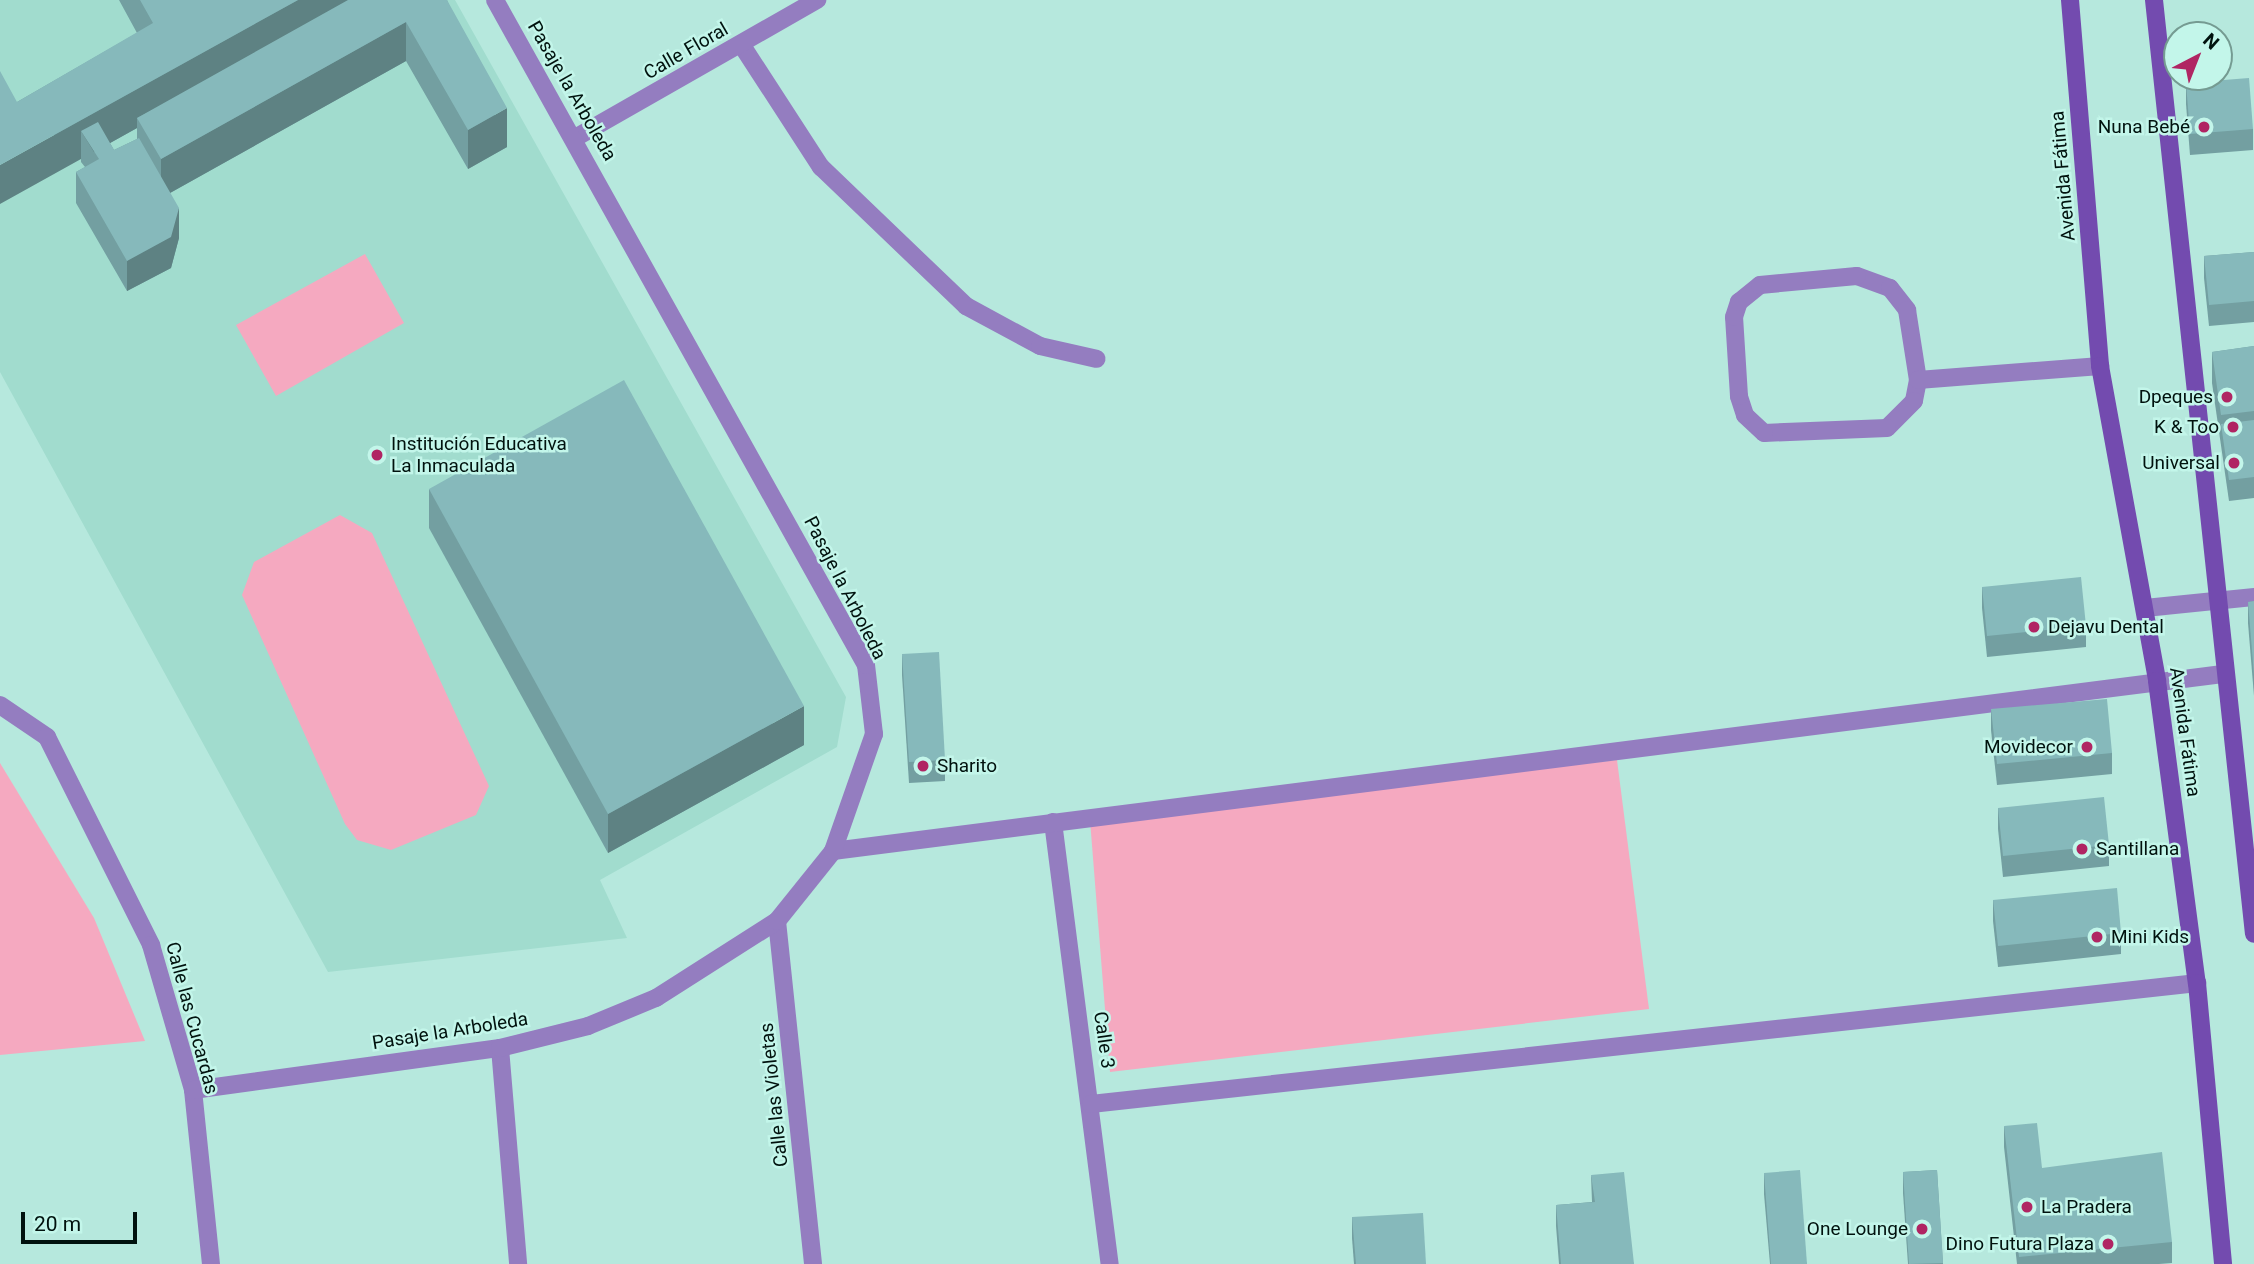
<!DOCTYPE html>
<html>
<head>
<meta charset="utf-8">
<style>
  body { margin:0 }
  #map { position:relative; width:2254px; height:1264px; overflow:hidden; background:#b6e8dd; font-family:Roboto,sans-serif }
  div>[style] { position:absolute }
  .built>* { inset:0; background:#a1dcce }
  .green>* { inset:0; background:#f5a9c0 }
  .minor>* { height:18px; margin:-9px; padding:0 9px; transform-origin:9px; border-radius:9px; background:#947dc0 }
  .secondary>* { height:18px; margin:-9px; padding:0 9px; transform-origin:9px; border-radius:9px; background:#734baf }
  .wall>* { inset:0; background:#739fa1 }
  .shaded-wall>* { inset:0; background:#5e8283 }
  .building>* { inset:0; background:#86b9bb }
  .dots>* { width:19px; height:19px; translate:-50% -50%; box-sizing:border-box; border:4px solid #c3f6ea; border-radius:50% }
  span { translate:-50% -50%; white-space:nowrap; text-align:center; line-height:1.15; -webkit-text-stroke:5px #c3f6ea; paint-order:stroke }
  .street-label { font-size:19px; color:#01120e }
  .poi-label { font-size:19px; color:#01120e }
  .right { translate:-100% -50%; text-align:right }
  .left { translate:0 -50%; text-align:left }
  .north { position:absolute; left:2163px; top:21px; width:70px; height:70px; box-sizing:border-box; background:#c3f6ea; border:2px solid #759b92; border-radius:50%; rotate:42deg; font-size:19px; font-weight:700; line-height:28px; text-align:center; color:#01120e }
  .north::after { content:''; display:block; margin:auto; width:24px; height:32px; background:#b02563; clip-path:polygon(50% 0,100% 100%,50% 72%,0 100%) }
  .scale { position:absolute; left:21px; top:1212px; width:116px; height:32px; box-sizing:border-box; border:4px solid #01120e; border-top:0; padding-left:9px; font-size:21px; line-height:24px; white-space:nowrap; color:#01120e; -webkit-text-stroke:5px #c3f6ea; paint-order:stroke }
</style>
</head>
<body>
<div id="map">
  <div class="built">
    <i style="clip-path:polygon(0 0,455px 0,846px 697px,837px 747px,600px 880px,627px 938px,328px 972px,0 372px)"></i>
  </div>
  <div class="green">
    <i style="clip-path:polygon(365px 254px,404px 323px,276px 396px,236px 325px)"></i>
    <i style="clip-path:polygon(340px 515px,372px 533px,489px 786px,476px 815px,391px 850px,357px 840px,345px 824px,242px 595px,254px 562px)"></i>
    <i style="clip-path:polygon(1617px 760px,1649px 1009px,1110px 1072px,1090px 820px)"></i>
    <i style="clip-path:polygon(0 763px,94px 918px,145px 1041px,0 1055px)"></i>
  </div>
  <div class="minor">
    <i style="left:741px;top:44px;width:147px;rotate:57deg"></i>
    <i style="left:821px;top:167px;width:201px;rotate:43.8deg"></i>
    <i style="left:966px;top:306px;width:84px;rotate:28.4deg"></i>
    <i style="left:1040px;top:346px;width:58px;rotate:12.8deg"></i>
    <i style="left:575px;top:138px;width:279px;rotate:-29.7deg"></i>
    <i style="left:1857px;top:276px;width:35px;rotate:20deg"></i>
    <i style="left:1890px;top:288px;width:28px;rotate:52deg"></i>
    <i style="left:1907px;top:310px;width:71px;rotate:81.1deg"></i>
    <i style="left:1918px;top:380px;width:21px;rotate:101deg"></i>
    <i style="left:1914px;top:401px;width:38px;rotate:135deg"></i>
    <i style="left:1887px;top:428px;width:123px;rotate:177.7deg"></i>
    <i style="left:1764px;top:433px;width:26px;rotate:-137deg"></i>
    <i style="left:1745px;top:415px;width:20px;rotate:-108deg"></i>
    <i style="left:1739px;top:396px;width:79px;rotate:-93.6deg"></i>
    <i style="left:1734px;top:317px;width:16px;rotate:-72deg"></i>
    <i style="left:1739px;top:302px;width:27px;rotate:-39deg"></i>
    <i style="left:1760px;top:285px;width:97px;rotate:-5.3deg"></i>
    <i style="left:1918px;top:380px;width:183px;rotate:-4.4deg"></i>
    <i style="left:2145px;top:608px;width:110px;rotate:-5.8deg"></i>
    <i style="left:0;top:705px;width:57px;rotate:34.2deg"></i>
    <i style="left:47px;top:737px;width:233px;rotate:63.4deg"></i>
    <i style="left:151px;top:945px;width:151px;rotate:73.8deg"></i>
    <i style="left:193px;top:1090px;width:175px;rotate:84.1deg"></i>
    <i style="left:1053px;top:822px;width:446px;rotate:82.7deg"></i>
    <i style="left:833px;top:851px;width:1401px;rotate:-7.26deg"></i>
    <i style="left:777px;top:921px;width:345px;rotate:84deg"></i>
    <i style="left:500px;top:1048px;width:217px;rotate:85.2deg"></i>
    <i style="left:193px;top:1090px;width:310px;rotate:-7.8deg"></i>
    <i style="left:500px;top:1048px;width:91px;rotate:-14deg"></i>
    <i style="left:588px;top:1026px;width:74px;rotate:-22.4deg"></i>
    <i style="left:656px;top:998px;width:143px;rotate:-32.5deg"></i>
    <i style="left:777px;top:921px;width:90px;rotate:-51.3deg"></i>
    <i style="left:833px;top:851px;width:124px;rotate:-70.7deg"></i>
    <i style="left:874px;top:734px;width:69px;rotate:-96.6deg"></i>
    <i style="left:866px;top:665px;width:761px;rotate:-119.16deg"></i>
    <i style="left:1091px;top:1104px;width:1113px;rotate:-6.24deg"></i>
  </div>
  <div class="secondary">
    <i style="left:2070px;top:0;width:367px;rotate:85.3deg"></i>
    <i style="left:2100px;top:366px;width:320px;rotate:79.7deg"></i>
    <i style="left:2157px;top:681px;width:305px;rotate:82.5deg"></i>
    <i style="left:2197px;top:983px;width:282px;rotate:84.7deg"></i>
    <i style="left:2154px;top:0;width:939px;rotate:83.89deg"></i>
  </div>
  <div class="wall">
    <i style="clip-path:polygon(evenodd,119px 0,447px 0,507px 147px,468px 169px,406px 61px,170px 193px,179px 238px,171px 268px,127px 291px,76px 203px,76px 172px,85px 167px,81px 162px,81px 159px,17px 102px,137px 33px,119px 0,137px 128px,137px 139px,114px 150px,110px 143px,137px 128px)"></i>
    <i style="clip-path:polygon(2186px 83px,2253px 129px,2253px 150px,2190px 155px,2186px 104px)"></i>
    <i style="clip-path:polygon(2254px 252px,2254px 322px,2209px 326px,2204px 278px,2204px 256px)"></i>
    <i style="clip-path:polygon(2254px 346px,2254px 498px,2229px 501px,2212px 383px,2212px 352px)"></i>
    <i style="clip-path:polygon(429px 489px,804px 745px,608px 853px,429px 528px)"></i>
    <i style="clip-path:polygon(1982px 587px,2086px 626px,2086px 647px,1987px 657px,1982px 608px)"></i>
    <i style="clip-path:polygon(2254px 601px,2254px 696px,2248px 623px,2248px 602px)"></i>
    <i style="clip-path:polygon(902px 654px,945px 760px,945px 781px,909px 783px,902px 675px)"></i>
    <i style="clip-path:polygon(1991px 709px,2112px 753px,2112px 774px,1997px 785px,1991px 730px)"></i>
    <i style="clip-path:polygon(1998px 808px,2109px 845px,2109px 866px,2003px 877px,1998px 829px)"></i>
    <i style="clip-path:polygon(1993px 900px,2121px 933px,2121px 954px,1998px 967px,1993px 921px)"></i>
    <i style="clip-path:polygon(2004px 1126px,2042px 1168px,2172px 1242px,2172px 1263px,2159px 1264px,2017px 1264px,2004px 1147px)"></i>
    <i style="clip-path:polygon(1937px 1170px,1943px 1264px,1908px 1264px,1903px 1193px,1903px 1172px)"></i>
    <i style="clip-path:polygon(1764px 1173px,1807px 1264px,1770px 1264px,1764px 1194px)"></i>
    <i style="clip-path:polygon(1591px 1175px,1634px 1264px,1559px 1264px,1556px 1226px,1556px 1205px,1592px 1202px)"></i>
    <i style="clip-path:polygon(1352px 1217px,1426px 1264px,1354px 1264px,1352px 1238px)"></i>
  </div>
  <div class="shaded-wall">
    <i style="clip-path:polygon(298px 0,368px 0,137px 118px,137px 128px,94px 152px,81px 131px,81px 159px,0 204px,0 165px)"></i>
    <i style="clip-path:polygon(406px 22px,406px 61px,161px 198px,161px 159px)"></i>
    <i style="clip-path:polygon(507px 108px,507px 147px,468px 169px,468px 130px)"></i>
    <i style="clip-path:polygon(179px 208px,179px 238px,171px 268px,127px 291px,127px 261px)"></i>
    <i style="clip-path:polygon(804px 706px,804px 745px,608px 853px,608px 814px)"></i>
  </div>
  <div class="building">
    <i style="clip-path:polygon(140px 0,298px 0,0 165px,0 71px,17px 102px,153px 23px)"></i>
    <i style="clip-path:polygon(348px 0,447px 0,507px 108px,468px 130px,406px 22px,161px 159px,137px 118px)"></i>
    <i style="clip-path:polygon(2249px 78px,2253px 129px,2190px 134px,2186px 83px)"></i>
    <i style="clip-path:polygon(98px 122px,114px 150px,139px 138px,179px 208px,171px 237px,127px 261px,76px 172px,99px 159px,81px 131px)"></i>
    <i style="clip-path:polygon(2254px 252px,2254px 301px,2209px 305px,2204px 256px)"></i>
    <i style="clip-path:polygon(2254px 346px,2254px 411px,2221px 415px,2212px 352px)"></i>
    <i style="clip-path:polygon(624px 380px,804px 706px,608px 814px,429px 489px)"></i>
    <i style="clip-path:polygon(2254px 420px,2254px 477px,2229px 480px,2221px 424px)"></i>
    <i style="clip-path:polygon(2081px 577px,2086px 626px,1987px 636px,1982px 587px)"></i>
    <i style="clip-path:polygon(2254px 601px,2254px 675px,2248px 602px)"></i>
    <i style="clip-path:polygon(939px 652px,945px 760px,909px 762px,902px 654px)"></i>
    <i style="clip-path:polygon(2107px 699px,2112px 753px,1997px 764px,1991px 709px)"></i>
    <i style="clip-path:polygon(2104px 797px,2109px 845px,2003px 856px,1998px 808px)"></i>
    <i style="clip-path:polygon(2117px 888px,2121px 933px,1998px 946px,1993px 900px)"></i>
    <i style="clip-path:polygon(2037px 1123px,2042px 1168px,2162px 1152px,2172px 1242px,2019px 1257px,2004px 1126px)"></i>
    <i style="clip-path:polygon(1800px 1170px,1807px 1264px,1771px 1264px,1764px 1173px)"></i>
    <i style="clip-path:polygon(1937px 1170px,1943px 1263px,1909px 1264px,1903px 1172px)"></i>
    <i style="clip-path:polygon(1624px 1172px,1634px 1264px,1561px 1264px,1556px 1205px,1595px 1202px,1591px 1175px)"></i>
    <i style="clip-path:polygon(1423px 1213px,1426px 1264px,1356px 1264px,1352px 1217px)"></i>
  </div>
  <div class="dots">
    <i style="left:2204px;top:127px;background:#b02563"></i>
    <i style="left:2227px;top:397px;background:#b02563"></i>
    <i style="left:2233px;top:427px;background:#b02563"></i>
    <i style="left:377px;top:455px;background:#b02563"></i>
    <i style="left:2234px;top:463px;background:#b02563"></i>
    <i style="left:2034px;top:627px;background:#b02563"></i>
    <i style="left:2087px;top:747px;background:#b02563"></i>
    <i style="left:923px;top:766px;background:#b02563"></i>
    <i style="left:2082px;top:849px;background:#b02563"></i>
    <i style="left:2097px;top:937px;background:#b02563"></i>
    <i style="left:2027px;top:1207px;background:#b02563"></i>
    <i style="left:1922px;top:1229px;background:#b02563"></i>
    <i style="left:2108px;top:1244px;background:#b02563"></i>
  </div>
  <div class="street-label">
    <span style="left:686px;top:51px;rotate:-30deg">Calle Floral</span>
    <span style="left:572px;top:91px;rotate:60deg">Pasaje la Arboleda</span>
    <span style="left:2063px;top:176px;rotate:-95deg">Avenida Fátima</span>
    <span style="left:845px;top:588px;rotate:63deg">Pasaje la Arboleda</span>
    <span style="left:2185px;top:732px;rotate:82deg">Avenida Fátima</span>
    <span style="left:192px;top:1018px;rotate:75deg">Calle las Cucardas</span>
    <span style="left:450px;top:1031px;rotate:-9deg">Pasaje la Arboleda</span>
    <span style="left:1104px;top:1040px;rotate:82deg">Calle 3</span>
    <span style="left:774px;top:1095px;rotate:-96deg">Calle las Violetas</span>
  </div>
  <div class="poi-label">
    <span class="right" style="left:2190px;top:127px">Nuna Bebé</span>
    <span class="right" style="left:2213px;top:397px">Dpeques</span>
    <span class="right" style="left:2219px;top:427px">K &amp; Too</span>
    <span class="left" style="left:391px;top:455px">Institución Educativa<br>La Inmaculada</span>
    <span class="right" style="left:2220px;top:463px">Universal</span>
    <span class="left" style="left:2048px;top:627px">Dejavu Dental</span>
    <span class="right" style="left:2073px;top:747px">Movidecor</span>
    <span class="left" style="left:937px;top:766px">Sharito</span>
    <span class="left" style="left:2096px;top:849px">Santillana</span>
    <span class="left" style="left:2111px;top:937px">Mini Kids</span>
    <span class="left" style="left:2041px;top:1207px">La Pradera</span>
    <span class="right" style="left:1908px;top:1229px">One Lounge</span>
    <span class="right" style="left:2094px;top:1244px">Dino Futura Plaza</span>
  </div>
  <div class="north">N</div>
  <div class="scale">20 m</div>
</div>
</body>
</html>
